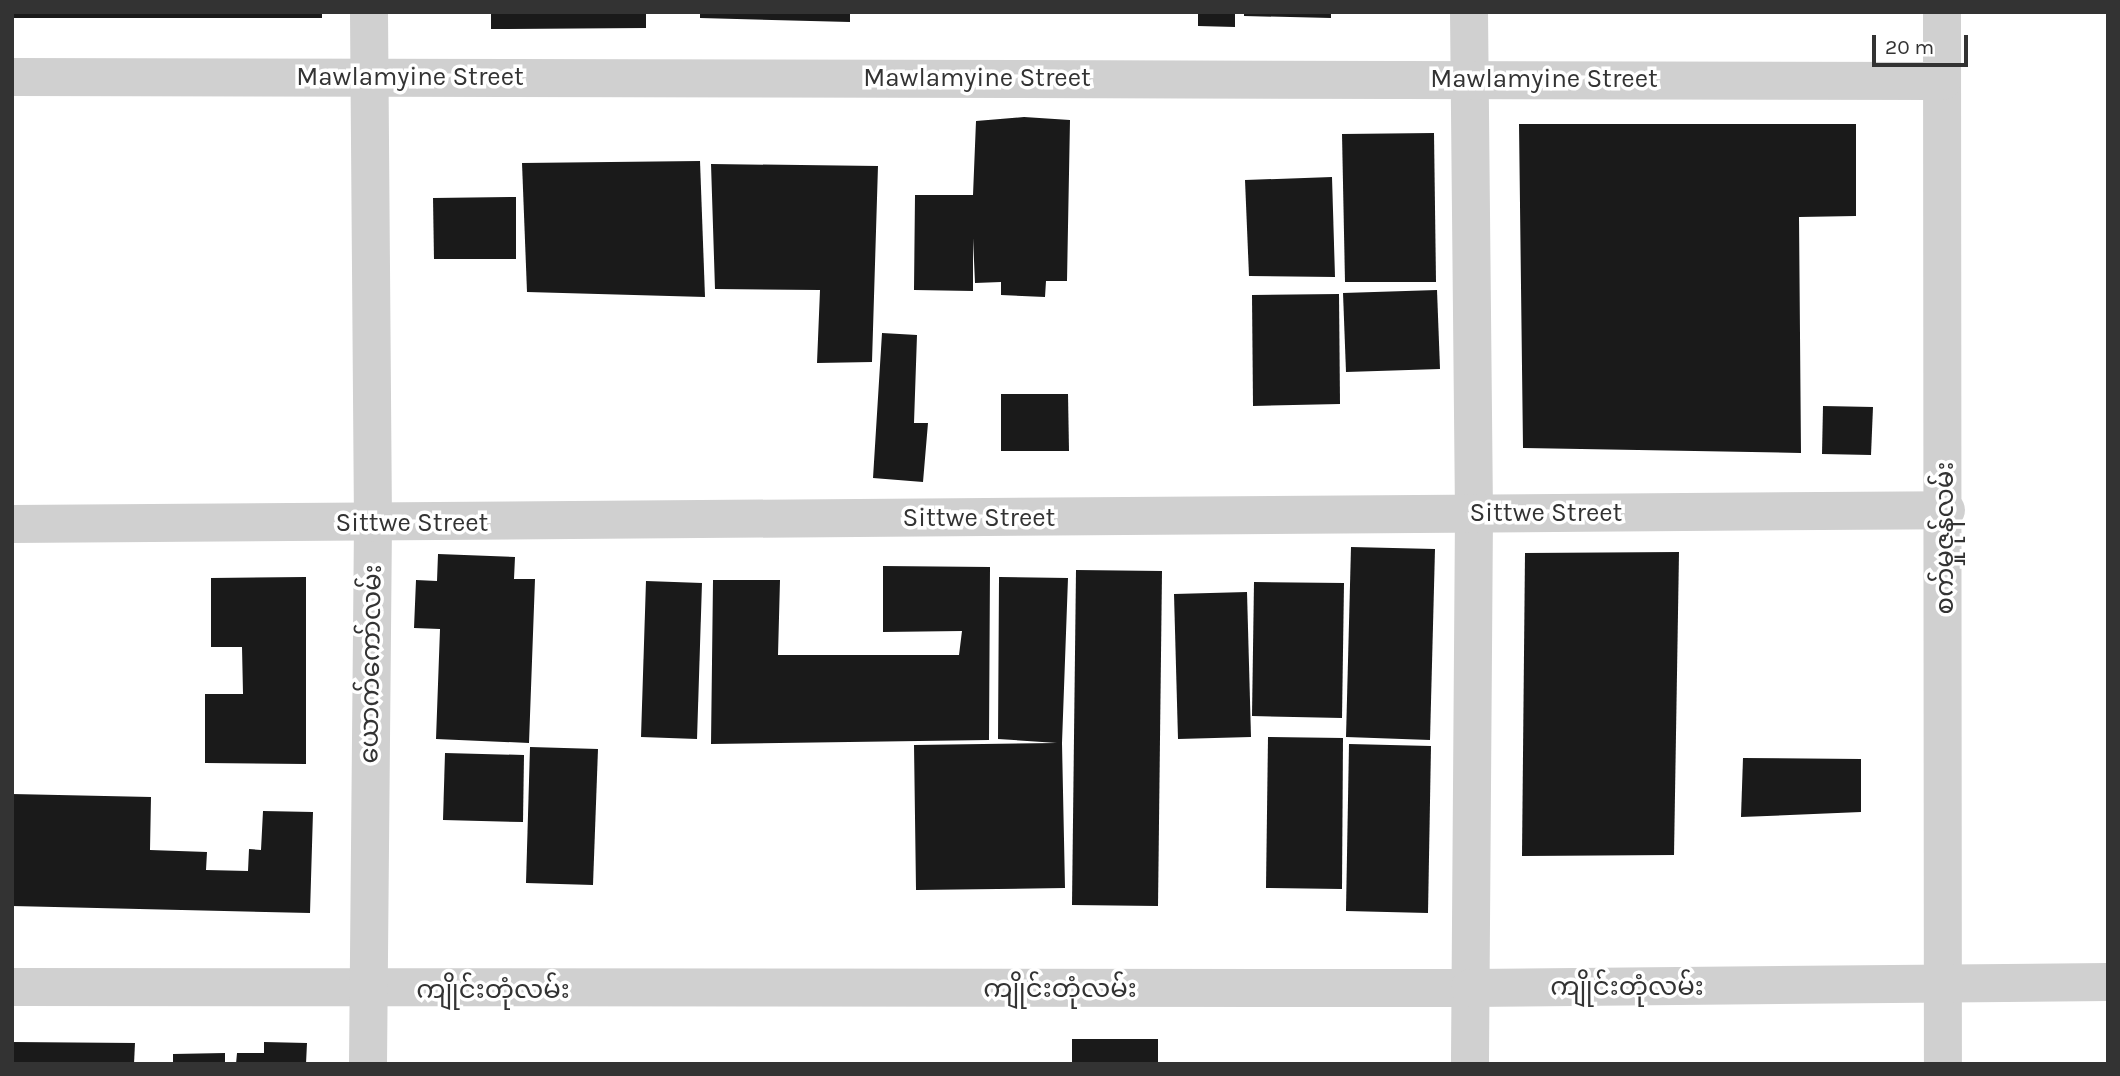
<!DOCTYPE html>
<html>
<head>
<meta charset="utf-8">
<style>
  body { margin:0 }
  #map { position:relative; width:2120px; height:1076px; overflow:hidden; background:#fff; font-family:Karla,"Noto Sans Myanmar",sans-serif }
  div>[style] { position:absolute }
  .building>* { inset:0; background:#1a1a1a }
  .minor>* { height:38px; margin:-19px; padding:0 19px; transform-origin:19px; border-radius:19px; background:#d0d0d0 }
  span { translate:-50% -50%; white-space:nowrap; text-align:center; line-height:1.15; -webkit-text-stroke:7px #fff; paint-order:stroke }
  .street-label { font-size:26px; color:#333 }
  .frame { position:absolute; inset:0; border:14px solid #333; pointer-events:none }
  .scale { position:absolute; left:1872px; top:35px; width:96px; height:32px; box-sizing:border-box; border:4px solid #333; border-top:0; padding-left:9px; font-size:21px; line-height:24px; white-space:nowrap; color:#333; -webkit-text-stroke:5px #fff; paint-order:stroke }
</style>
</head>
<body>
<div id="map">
  <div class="building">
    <i style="clip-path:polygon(12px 12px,322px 12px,322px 18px,12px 18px)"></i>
    <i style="clip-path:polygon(491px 12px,646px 12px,646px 28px,491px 29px)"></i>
    <i style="clip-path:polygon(700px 12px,850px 12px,850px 22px,700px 18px)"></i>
    <i style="clip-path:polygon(1198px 12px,1235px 12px,1235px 27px,1198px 26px)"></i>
    <i style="clip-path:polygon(1244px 12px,1331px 12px,1331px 18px,1244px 16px)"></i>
    <i style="clip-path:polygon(1024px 117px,1070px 120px,1067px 281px,1046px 281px,1045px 297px,1001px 295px,1001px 282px,975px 283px,973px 238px,973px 291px,914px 290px,915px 195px,973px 195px,976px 121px)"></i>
    <i style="clip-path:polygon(1519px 124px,1856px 124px,1856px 216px,1799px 217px,1801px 453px,1523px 448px)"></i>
    <i style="clip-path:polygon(1434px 133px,1436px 282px,1345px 282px,1342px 134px)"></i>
    <i style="clip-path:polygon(700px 161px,705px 297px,527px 292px,522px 163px)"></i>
    <i style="clip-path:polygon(711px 164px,878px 166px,872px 362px,817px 363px,820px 290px,715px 289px)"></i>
    <i style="clip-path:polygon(1332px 177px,1335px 277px,1249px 276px,1245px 180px)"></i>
    <i style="clip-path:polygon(516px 197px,516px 259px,434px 259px,433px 198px)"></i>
    <i style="clip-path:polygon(1437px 290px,1440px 369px,1346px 372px,1343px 293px)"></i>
    <i style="clip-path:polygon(1339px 294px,1340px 404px,1253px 406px,1252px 295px)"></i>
    <i style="clip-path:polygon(882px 333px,917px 335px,914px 423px,928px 423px,923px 482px,873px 478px)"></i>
    <i style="clip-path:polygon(1001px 394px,1068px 394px,1069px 451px,1001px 451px)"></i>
    <i style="clip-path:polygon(1823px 406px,1873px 407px,1871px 455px,1822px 454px)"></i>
    <i style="clip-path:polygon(1351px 547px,1435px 549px,1430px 740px,1346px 737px)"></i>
    <i style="clip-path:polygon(1679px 552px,1674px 855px,1522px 856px,1525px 553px)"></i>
    <i style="clip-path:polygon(438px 554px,515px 557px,514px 579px,535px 579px,529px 743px,436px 739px,440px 629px,414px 628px,416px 580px,437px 581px)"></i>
    <i style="clip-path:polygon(883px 566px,990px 567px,989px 740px,711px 744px,713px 580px,780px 580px,778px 655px,959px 655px,962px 631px,883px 632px)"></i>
    <i style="clip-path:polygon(1076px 570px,1162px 571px,1158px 906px,1072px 905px)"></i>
    <i style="clip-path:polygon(306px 577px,306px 764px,205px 763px,205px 694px,243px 694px,242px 647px,211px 647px,211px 578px)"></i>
    <i style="clip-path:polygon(999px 577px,1068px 578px,1062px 743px,1065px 888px,916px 890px,914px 745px,1057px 743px,998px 739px)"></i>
    <i style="clip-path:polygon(646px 581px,702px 583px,697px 739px,641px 737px)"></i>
    <i style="clip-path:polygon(1254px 582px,1344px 583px,1342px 718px,1252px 716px)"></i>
    <i style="clip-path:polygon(1247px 592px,1251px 737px,1178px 739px,1174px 594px)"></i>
    <i style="clip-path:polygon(1268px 737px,1343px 738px,1342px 889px,1266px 888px)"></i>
    <i style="clip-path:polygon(1349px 744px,1431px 746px,1428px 913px,1346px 911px)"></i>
    <i style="clip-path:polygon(530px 747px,598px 749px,593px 885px,526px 883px)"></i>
    <i style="clip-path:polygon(445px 753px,524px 755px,523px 822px,443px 820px)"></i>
    <i style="clip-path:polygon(1743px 758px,1861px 759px,1861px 812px,1741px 817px)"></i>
    <i style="clip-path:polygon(12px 794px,151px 797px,150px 850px,207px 852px,206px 870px,248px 871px,249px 849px,261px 850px,263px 811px,313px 812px,310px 913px,12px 906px)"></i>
    <i style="clip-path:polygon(1072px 1039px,1158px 1039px,1158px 1064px,1072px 1064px)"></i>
    <i style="clip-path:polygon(12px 1042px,135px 1043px,134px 1064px,12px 1064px)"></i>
    <i style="clip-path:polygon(264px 1042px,307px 1043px,306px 1064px,236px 1064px,237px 1053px,264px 1053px)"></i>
    <i style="clip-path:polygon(225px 1053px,225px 1064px,173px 1064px,173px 1054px)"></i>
  </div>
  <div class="minor">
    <i style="left:1469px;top:12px;width:502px;rotate:89.43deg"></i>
    <i style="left:1474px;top:514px;width:550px;rotate:90.42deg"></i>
    <i style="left:1942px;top:12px;width:1052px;rotate:89.95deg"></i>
    <i style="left:12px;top:77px;width:1930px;rotate:0.12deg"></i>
    <i style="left:12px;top:524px;width:1934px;rotate:-0.41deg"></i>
    <i style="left:12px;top:987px;width:1458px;rotate:0.04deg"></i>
    <i style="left:1470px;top:988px;width:638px;rotate:-0.54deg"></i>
    <i style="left:368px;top:1064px;width:541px;rotate:-89.47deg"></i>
    <i style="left:373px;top:523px;width:511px;rotate:-90.45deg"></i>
  </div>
  <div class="street-label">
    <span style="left:410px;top:77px">Mawlamyine Street</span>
    <span style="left:977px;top:78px">Mawlamyine Street</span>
    <span style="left:1544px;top:79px">Mawlamyine Street</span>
    <span style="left:1546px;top:513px">Sittwe Street</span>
    <span style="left:979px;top:518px">Sittwe Street</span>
    <span style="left:412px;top:523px">Sittwe Street</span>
    <span style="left:1945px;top:538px;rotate:-90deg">စက်မှုဇုန်လမ်း</span>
    <span style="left:371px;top:664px;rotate:-89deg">ယောက်ကော်လမ်း</span>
    <span style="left:1627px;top:987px">ကျိုင်းတုံလမ်း</span>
    <span style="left:1060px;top:989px">ကျိုင်းတုံလမ်း</span>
    <span style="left:493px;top:990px">ကျိုင်းတုံလမ်း</span>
  </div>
  <div class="frame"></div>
  <div class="scale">20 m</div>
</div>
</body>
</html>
